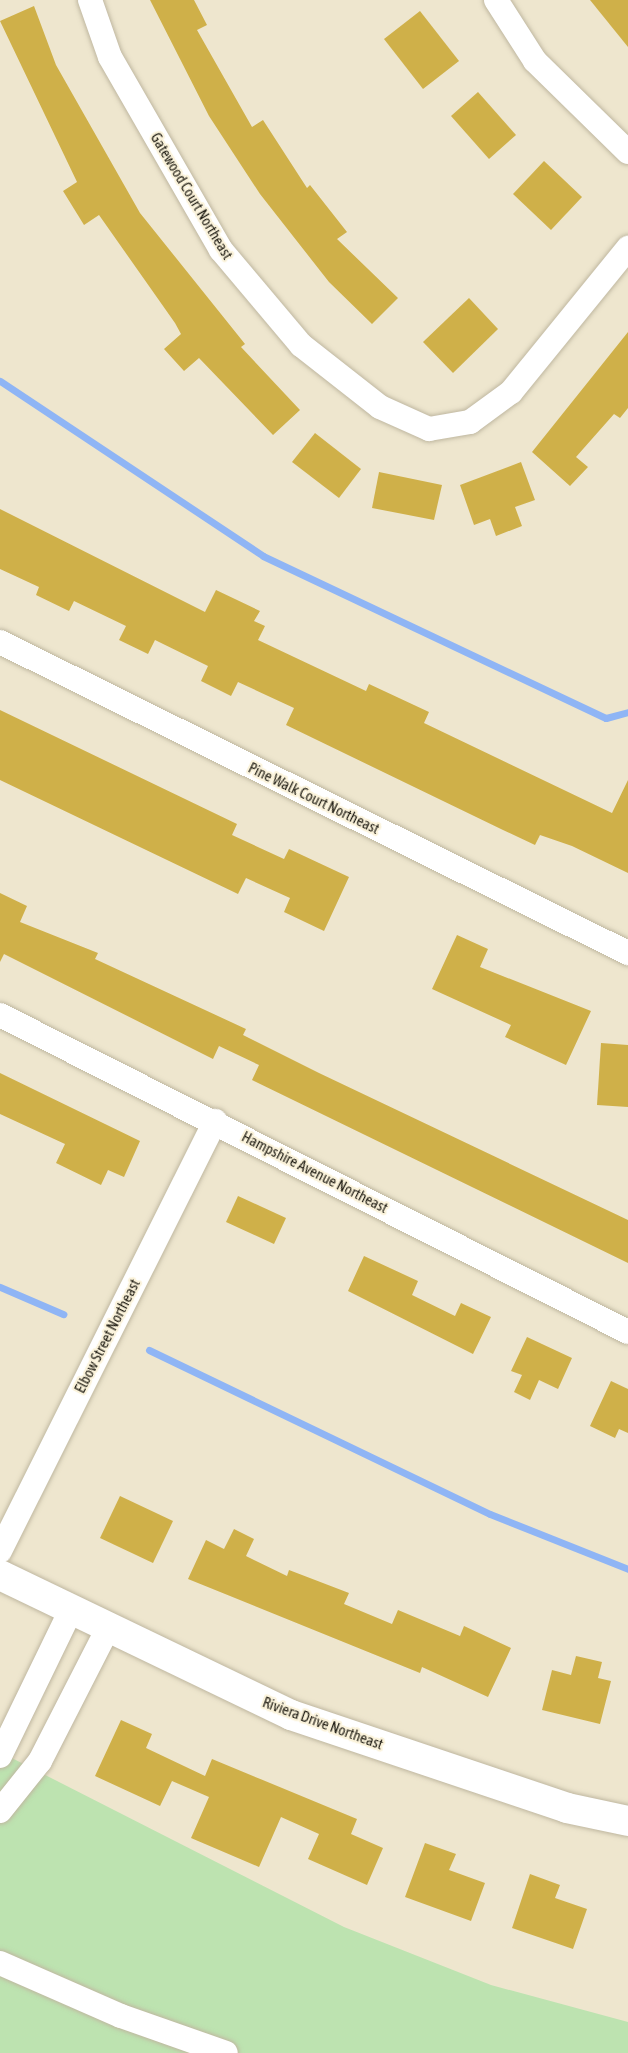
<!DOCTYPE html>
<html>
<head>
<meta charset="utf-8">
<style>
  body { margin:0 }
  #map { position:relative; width:628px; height:2053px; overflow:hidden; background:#eee6ce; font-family:"Asap Condensed",sans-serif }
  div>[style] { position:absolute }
  .green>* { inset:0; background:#bde3b0 }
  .stream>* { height:7px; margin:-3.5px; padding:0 3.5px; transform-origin:3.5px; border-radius:3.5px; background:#8fb5f5 }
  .building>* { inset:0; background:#cfb049 }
  .roads { filter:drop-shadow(0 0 2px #bfb7a0) drop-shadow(0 0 2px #bfb7a0) }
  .minor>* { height:24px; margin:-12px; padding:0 12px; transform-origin:12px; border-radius:12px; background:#fff }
  .tertiary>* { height:30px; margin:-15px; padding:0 15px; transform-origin:15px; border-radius:15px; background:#fff }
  span { translate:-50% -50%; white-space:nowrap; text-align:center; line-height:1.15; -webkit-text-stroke:4.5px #fbf3db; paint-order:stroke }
  .street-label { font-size:15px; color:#211e15 }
</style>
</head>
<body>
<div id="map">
  <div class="green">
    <i style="clip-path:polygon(0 1752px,344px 1927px,491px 1985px,628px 2022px,628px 2053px,0 2053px)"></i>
  </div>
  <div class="stream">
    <i style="left:0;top:381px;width:316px;rotate:33.6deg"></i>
    <i style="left:263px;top:556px;width:379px;rotate:25.3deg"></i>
    <i style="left:606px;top:718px;width:23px;rotate:-15deg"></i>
    <i style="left:0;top:1287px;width:69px;rotate:23.2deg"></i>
    <i style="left:149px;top:1350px;width:378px;rotate:25.7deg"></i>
    <i style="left:490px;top:1514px;width:149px;rotate:21.7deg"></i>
  </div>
  <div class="building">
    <i style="clip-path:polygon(150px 0,194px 0,207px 25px,197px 30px,252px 127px,263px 120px,307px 188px,310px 185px,347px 232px,337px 239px,398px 298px,372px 324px,329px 282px,260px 194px,209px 116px)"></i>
    <i style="clip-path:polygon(590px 0,628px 0,628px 47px)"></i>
    <i style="clip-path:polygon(34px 6px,56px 65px,140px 213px,245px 344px,241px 347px,300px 410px,273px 435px,199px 358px,184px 371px,164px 349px,181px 334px,175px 323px,99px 215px,84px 225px,63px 191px,77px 182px,0 21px)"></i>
    <i style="clip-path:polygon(420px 11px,459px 61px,423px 89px,384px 39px)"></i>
    <i style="clip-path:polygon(478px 92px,516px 135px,489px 159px,451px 116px)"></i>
    <i style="clip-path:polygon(544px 161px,582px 197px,551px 230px,513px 194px)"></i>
    <i style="clip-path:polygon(469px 298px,498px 329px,453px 373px,423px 342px)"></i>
    <i style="clip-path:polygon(628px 332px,628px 408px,620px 418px,614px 414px,576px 457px,588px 467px,570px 486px,532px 452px)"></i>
    <i style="clip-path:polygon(315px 433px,361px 469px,339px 498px,292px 462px)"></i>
    <i style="clip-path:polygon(521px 462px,535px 500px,515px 507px,522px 526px,496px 536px,490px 519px,474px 525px,460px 485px)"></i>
    <i style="clip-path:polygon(379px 472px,442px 485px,434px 520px,372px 508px)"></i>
    <i style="clip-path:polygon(0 509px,205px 612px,216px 590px,260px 611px,254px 621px,265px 626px,258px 640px,366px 691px,369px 684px,429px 712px,424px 723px,612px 813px,628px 780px,628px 873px,572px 846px,540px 835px,535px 845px,503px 830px,286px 725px,294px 708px,238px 682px,231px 696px,201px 681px,208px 666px,155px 640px,148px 654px,119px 640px,126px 626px,74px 601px,69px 611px,36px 595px,39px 587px,0 569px)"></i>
    <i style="clip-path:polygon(0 710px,237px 824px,232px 835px,284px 859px,289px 849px,349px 877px,324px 931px,284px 912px,290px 898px,246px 878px,238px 894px,0 780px)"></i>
    <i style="clip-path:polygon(0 893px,27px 906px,20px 922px,98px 953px,95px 959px,246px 1029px,243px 1035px,319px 1073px,628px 1220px,628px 1263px,252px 1080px,259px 1065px,219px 1046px,213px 1059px,4px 954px,0 962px)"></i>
    <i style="clip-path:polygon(457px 935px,488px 949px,480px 967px,591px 1011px,566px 1065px,505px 1037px,511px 1025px,432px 989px)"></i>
    <i style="clip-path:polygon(601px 1043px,628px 1045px,628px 1107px,597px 1105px)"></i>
    <i style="clip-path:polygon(0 1073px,140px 1141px,124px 1177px,108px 1170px,101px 1185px,56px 1163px,65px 1144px,0 1114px)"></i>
    <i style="clip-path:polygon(238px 1196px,286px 1218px,274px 1244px,226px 1222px)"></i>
    <i style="clip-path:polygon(364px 1256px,418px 1281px,412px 1295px,455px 1316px,461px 1303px,491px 1317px,473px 1354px,348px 1291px)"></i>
    <i style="clip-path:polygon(527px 1337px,572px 1358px,558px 1389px,539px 1380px,530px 1400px,514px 1392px,522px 1375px,511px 1371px)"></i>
    <i style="clip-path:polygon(611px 1381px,628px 1389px,628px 1433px,619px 1429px,615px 1438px,590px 1426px)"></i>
    <i style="clip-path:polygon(120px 1496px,173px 1521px,153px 1563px,100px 1538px)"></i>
    <i style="clip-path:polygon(234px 1529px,254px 1539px,246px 1556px,287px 1576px,289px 1570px,349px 1593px,344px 1604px,392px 1624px,398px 1610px,460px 1636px,464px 1626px,511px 1648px,488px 1697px,422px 1667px,420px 1673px,188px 1579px,206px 1540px,224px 1549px)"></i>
    <i style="clip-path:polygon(576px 1656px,602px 1662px,598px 1678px,611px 1681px,600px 1724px,542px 1710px,552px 1670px,571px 1675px)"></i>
    <i style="clip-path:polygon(121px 1720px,152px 1734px,146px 1748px,205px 1776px,212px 1759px,357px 1819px,351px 1834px,383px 1848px,367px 1885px,308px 1859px,319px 1834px,281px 1817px,259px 1867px,191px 1838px,209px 1797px,172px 1781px,160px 1806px,95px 1776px)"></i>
    <i style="clip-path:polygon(425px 1843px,456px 1854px,449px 1870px,485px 1883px,471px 1921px,405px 1897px)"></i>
    <i style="clip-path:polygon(530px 1874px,560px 1885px,555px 1898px,587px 1909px,573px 1949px,512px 1928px)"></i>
  </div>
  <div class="roads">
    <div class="minor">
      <i style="left:90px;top:0;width:60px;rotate:70.7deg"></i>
      <i style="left:110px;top:57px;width:223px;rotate:60.1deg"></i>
      <i style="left:221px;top:250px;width:124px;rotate:49.9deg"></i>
      <i style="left:301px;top:345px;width:100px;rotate:38.1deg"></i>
      <i style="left:380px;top:407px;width:54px;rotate:24.2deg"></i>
      <i style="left:429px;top:429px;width:42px;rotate:-9.7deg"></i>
      <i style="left:470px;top:422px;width:51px;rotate:-36.2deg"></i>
      <i style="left:511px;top:392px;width:186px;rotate:-50.9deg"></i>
      <i style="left:496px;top:0;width:72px;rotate:57.4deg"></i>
      <i style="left:535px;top:61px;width:130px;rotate:44.4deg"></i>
      <i style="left:0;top:642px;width:701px;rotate:26.35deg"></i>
      <i style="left:0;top:1015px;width:703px;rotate:26.78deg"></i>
      <i style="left:0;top:1551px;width:481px;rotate:-63.4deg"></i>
      <i style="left:0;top:1756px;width:162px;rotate:-64.1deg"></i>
      <i style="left:0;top:1811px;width:64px;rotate:-51.3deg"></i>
      <i style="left:40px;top:1761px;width:147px;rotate:-62.9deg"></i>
      <i style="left:0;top:1963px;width:132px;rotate:23.7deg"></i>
      <i style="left:121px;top:2016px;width:111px;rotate:19.4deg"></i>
    </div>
    <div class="tertiary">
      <i style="left:0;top:1575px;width:323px;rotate:25.7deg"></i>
      <i style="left:291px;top:1715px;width:291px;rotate:18.6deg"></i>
      <i style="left:567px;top:1808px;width:62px;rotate:12deg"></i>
    </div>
  </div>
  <div class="street-label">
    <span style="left:192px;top:196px;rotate:59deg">Gatewood Court Northeast</span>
    <span style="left:314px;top:798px;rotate:26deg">Pine Walk Court Northeast</span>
    <span style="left:315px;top:1172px;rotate:27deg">Hampshire Avenue Northeast</span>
    <span style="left:107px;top:1336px;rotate:-63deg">Elbow Street Northeast</span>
    <span style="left:323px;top:1723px;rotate:20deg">Riviera Drive Northeast</span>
  </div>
</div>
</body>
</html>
